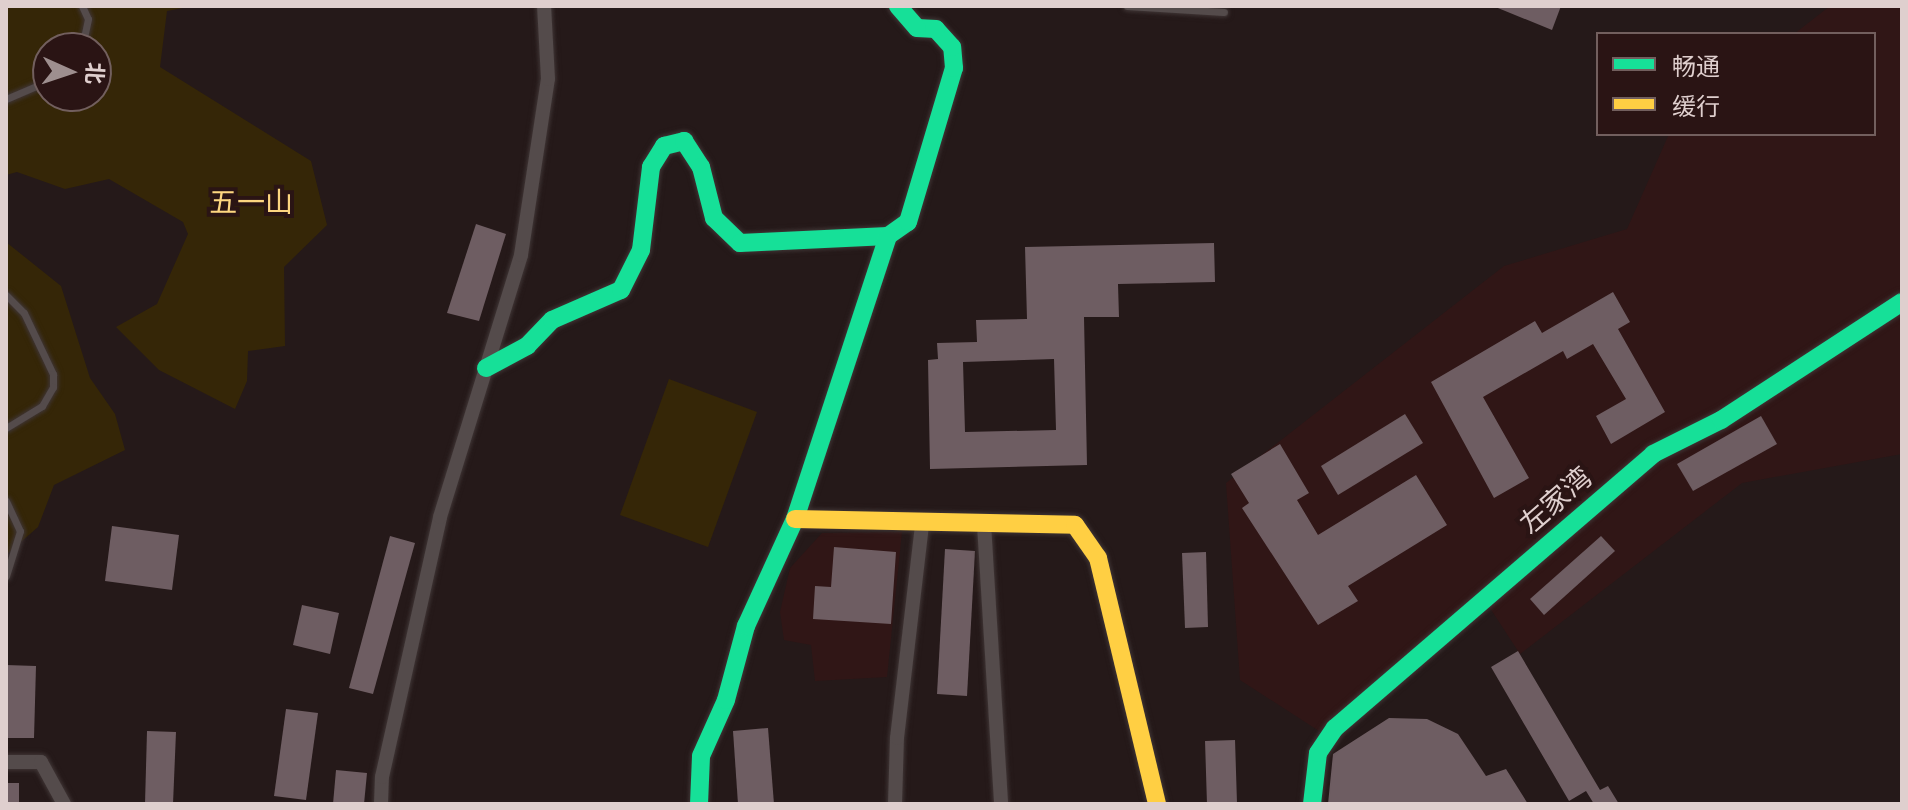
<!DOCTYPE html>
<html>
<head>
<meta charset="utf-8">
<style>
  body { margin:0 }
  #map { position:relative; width:1908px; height:810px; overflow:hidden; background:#251919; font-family:Roboto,"Noto Sans SC",sans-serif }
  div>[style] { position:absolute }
  .built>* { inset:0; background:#301616 }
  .green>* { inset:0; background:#352607 }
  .building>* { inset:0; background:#6e5d62 }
  .roads { filter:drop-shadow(0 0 2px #3f3535) drop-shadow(0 0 2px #3f3535) }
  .lane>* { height:7px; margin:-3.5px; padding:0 3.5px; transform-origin:3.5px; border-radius:3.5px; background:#544b4b }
  .street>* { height:14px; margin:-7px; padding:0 7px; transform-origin:7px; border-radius:7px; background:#544b4b }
  .fast>* { height:18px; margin:-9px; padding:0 9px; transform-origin:9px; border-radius:9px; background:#16e098 }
  .slow>* { height:18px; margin:-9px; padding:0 9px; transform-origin:9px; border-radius:9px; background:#ffcf43 }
  span { translate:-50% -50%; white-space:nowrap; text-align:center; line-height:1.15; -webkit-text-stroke:8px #2a1414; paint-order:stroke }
  .park-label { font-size:28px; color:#fdd680 }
  .street-label { font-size:28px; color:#dfcfce }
  .frame { position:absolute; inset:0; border:8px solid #dfcfce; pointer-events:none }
  .legend { position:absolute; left:1596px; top:32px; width:280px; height:104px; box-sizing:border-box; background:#2a1414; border:2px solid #725f5e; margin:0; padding:10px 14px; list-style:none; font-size:24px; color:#dfcfce }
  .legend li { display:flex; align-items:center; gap:16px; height:40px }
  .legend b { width:40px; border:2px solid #725f5e }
  .north { position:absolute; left:32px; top:32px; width:80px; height:80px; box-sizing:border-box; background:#2a1414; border:2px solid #725f5e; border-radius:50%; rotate:93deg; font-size:22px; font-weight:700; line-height:32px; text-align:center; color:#dfcfce }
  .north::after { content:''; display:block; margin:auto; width:28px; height:36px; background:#9e8f8f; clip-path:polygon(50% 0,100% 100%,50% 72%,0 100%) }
</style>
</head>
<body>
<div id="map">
  <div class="built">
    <i style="clip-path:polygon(1830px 6px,1902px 6px,1902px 454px,1742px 483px,1520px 654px,1488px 605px,1319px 731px,1240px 680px,1226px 483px,1504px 266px,1627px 229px,1669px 134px,1874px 134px,1874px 34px,1794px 34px)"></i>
    <i style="clip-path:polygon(902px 532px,887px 677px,815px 681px,811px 645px,784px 640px,780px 612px,790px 568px,822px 533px)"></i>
  </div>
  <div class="green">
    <i style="clip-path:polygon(evenodd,6px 6px,193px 6px,167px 11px,160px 67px,311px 161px,327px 225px,284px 267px,285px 346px,248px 351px,247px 381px,235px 409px,159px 370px,116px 327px,157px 304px,188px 234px,183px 222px,109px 179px,65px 189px,17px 172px,6px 175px,6px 6px,48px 48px,96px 48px,96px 96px,48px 96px,48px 48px)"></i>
    <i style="clip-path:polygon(6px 242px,61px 286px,90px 378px,115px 414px,125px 450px,54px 485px,38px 527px,6px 555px)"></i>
    <i style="clip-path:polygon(669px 379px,757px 412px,708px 547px,620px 515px)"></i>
  </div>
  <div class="building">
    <i style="clip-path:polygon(1493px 6px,1561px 6px,1552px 30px)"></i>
    <i style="clip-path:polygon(476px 224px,506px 234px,479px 321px,447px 313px)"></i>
    <i style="clip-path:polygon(evenodd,1214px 243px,1215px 282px,1118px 284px,1119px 317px,1084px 317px,1087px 465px,930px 469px,928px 360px,938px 359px,937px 343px,977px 342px,976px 320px,1027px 319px,1025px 247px,1214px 243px,1054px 359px,1056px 430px,965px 432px,963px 362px,1054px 359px)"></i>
    <i style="clip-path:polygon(1613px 292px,1630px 322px,1618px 329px,1665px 412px,1611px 444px,1596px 416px,1626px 399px,1593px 344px,1567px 359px,1563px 351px,1483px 397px,1529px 478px,1494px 498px,1431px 382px,1535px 321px,1542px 333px)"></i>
    <i style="clip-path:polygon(1405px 414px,1423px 443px,1338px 495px,1321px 466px)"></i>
    <i style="clip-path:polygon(1761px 416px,1777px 444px,1693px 491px,1677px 464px)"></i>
    <i style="clip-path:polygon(1280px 444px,1309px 493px,1297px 500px,1318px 535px,1416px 475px,1447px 525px,1348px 586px,1358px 601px,1318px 625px,1242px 508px,1249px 503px,1231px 474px)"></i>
    <i style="clip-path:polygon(112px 526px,179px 535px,172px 590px,105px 581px)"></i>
    <i style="clip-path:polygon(390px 536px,415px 543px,373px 694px,349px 688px)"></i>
    <i style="clip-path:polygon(1601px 536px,1615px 551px,1544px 615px,1530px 599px)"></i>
    <i style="clip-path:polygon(834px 547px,896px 552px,891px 624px,813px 619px,815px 586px,831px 587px)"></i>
    <i style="clip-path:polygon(945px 549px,975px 551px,967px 696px,937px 694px)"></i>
    <i style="clip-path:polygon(1206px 552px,1208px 627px,1185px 628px,1182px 553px)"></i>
    <i style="clip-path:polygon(302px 605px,339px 613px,330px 654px,293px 645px)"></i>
    <i style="clip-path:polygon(1518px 651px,1600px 790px,1608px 786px,1619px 804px,1594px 804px,1586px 791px,1569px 801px,1491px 667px)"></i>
    <i style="clip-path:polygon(6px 665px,36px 666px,34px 738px,6px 738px)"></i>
    <i style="clip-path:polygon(286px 709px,318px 713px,306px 800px,274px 796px)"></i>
    <i style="clip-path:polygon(1389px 718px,1427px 719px,1458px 734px,1486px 776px,1506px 769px,1528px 804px,1328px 804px,1333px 754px)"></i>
    <i style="clip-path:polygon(768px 728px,774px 804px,738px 804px,733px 731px)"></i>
    <i style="clip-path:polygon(147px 731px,176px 732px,173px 804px,145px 804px)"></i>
    <i style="clip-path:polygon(1235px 740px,1237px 804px,1207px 804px,1205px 741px)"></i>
    <i style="clip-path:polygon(336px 770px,367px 773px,364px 804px,333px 804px)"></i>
    <i style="clip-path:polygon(6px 783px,19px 783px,19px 804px,6px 804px)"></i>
  </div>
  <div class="roads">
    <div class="lane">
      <i style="left:82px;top:6px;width:14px;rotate:65deg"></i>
      <i style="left:88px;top:19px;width:30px;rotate:102deg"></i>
      <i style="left:1127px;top:6px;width:97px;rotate:3.5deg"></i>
      <i style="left:6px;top:99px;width:46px;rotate:-23.2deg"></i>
      <i style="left:6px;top:295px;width:25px;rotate:45deg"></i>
      <i style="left:24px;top:313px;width:68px;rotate:64.6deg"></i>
      <i style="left:53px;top:374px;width:13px;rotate:90deg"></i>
      <i style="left:53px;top:387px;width:22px;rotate:120deg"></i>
      <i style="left:42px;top:406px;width:42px;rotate:148.6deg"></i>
      <i style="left:6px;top:501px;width:33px;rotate:65deg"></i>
      <i style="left:20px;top:531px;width:47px;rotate:107.3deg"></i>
    </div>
    <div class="street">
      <i style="left:984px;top:524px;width:281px;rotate:86.5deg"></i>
      <i style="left:6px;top:762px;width:35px"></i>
      <i style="left:41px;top:762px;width:48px;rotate:61.3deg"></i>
      <i style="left:381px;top:804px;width:27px;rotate:-88deg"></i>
      <i style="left:382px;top:777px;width:266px;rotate:-77.4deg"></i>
      <i style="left:440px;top:517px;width:274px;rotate:-72.8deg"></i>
      <i style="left:521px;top:255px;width:178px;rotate:-81.3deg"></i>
      <i style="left:548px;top:79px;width:73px;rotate:-93.1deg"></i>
      <i style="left:895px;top:804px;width:66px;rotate:-88.3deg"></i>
      <i style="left:897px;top:738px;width:215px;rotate:-83.3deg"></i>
    </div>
    <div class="fast">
      <i style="left:486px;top:368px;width:47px;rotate:-28.2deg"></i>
      <i style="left:527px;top:346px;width:36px;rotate:-46deg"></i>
      <i style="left:552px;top:320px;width:75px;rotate:-23.5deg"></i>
      <i style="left:621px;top:290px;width:45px;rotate:-63.4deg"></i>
      <i style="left:641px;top:250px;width:84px;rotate:-83.1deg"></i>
      <i style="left:651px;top:167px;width:25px;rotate:-58deg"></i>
      <i style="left:664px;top:146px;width:21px;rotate:-14deg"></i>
      <i style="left:684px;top:141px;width:31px;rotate:57deg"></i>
      <i style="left:701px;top:167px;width:53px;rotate:75.7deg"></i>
      <i style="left:714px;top:218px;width:36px;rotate:44deg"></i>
      <i style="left:740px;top:243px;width:148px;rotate:-2.7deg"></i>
      <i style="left:888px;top:236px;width:24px;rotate:-35deg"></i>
      <i style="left:908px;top:222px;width:161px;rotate:-73.4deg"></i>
      <i style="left:954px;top:68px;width:21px;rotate:-95deg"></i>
      <i style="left:952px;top:47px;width:24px;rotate:-132deg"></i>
      <i style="left:936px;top:29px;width:19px;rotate:-177deg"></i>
      <i style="left:917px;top:28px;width:29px;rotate:-131deg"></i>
      <i style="left:699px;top:804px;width:48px;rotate:-87.6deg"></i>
      <i style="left:701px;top:756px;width:61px;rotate:-65.9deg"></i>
      <i style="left:726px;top:700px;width:77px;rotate:-74.9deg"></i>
      <i style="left:746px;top:626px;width:118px;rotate:-65.4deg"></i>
      <i style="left:795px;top:519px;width:298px;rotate:-71.8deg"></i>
      <i style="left:1312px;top:804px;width:51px;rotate:-83.3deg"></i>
      <i style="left:1318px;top:753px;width:30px;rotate:-56deg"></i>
      <i style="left:1335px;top:728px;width:420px;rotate:-40.7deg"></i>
      <i style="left:1653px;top:454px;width:76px;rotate:-26.6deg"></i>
      <i style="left:1721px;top:420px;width:216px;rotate:-33.1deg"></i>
    </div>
    <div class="slow">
      <i style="left:795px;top:519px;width:280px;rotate:1.2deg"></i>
      <i style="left:1075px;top:525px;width:40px;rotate:55.1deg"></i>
      <i style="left:1098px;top:558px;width:253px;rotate:76.5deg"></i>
    </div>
  </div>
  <div class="park-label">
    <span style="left:251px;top:203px">五一山</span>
  </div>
  <div class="street-label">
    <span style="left:1556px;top:501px;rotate:-41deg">左家湾</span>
  </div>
  <div class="frame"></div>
  <ul class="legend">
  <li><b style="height:10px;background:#16e098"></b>畅通</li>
  <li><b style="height:10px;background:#ffcf43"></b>缓行</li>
  </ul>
  <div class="north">北</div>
</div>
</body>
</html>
